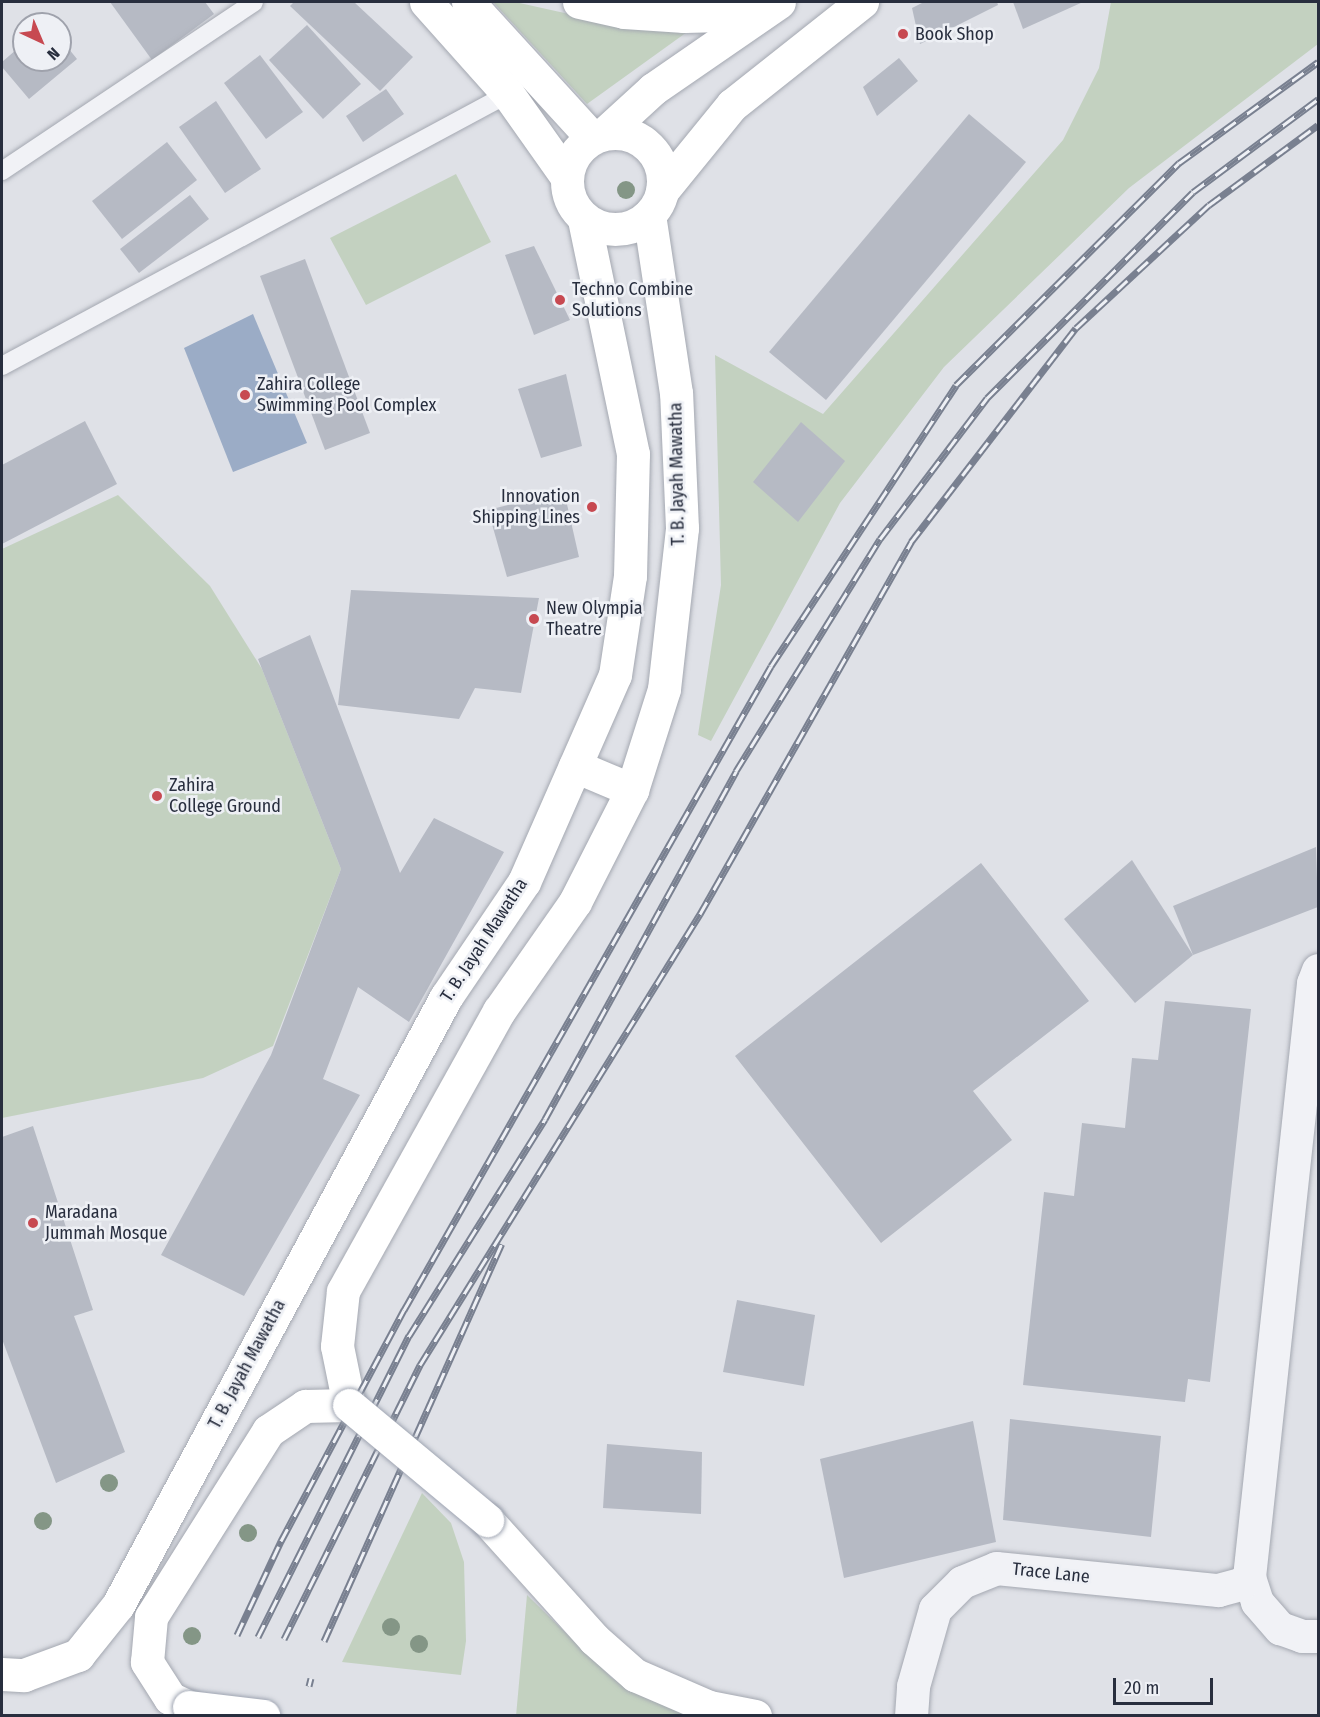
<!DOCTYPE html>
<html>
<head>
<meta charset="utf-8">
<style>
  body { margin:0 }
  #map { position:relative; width:1320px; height:1717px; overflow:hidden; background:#dfe1e7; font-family:"Fira Sans Condensed",sans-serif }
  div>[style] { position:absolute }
  .green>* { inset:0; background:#c3d1c0 }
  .water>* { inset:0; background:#9bacc6 }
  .building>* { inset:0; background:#b6bac4 }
  .roads { filter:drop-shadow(0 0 2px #a4a8b1) drop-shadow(0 0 2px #a4a8b1) }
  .service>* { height:18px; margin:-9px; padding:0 9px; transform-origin:9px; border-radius:9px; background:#f1f2f6 }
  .minor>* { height:33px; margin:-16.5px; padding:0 16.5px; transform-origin:16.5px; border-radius:16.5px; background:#f1f2f6 }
  .secondary>* { height:33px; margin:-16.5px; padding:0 16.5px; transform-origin:16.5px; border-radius:16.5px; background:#fff }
  .primary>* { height:33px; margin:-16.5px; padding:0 16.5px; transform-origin:16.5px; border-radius:16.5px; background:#fff }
  .primary>.ring { margin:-16.5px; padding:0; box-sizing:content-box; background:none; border:33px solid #fff; border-radius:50% }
  .rail>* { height:7px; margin-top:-3.5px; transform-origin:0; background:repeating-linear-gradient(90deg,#eef0f5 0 14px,#798090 0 28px); box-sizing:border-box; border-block:2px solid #798090 }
  .bridges { filter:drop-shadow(0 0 2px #9fa5b2) drop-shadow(0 0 2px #9fa5b2) }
  .primary-bridge>* { height:33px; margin:-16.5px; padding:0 16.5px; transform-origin:16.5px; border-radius:16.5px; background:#fff }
  .trees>* { width:18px; height:18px; margin:-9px; border-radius:50%; background:#849686 }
  .dots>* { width:16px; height:16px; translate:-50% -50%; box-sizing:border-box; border:3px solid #eef0f5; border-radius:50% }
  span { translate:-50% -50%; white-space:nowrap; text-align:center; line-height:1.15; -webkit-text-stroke:5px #eef0f5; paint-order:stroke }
  .poi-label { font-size:18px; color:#282e3e }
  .left { translate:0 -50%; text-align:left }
  .right { translate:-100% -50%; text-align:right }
  .street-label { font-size:18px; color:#282e3e }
  .frame { position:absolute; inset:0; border:3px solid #282e3e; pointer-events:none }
  .north { position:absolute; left:12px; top:12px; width:60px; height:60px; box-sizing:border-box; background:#eef0f5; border:2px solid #9fa2ac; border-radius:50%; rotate:136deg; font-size:16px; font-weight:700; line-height:24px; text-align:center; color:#282e3e }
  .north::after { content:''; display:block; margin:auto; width:21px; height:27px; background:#c74951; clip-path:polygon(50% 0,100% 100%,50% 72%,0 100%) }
  .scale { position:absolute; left:1113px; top:1678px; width:100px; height:27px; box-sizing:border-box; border:3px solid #282e3e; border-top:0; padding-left:8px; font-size:18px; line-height:21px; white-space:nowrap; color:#282e3e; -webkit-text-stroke:4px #eef0f5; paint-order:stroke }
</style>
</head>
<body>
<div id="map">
  <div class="green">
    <i style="clip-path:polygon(515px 2px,587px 18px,694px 27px,587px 104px,494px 3px)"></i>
    <i style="clip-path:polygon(1111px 2px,1318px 2px,1318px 44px,1129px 188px,944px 367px,840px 503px,711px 741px,698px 735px,721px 585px,715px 355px,823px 414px,1063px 140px,1099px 68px)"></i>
    <i style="clip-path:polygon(456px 174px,491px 242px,366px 305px,330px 238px)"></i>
    <i style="clip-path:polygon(118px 495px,210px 586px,262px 669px,341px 869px,273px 1046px,203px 1078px,2px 1118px,2px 549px)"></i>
    <i style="clip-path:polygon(422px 1493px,451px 1523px,464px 1562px,466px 1641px,461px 1675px,342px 1662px)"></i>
    <i style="clip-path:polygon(527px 1595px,612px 1678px,685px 1715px,516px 1716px)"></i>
  </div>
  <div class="water">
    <i style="clip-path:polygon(253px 314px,307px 443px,233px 472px,184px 348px)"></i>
  </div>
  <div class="building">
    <i style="clip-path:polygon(110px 2px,205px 2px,214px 14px,152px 60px)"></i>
    <i style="clip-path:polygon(294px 2px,354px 2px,413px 57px,380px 91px,290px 6px)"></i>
    <i style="clip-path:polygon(924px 2px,997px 2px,998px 5px,920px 44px,912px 8px)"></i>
    <i style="clip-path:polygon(1013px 2px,1083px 2px,1023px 29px)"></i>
    <i style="clip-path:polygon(307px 25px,361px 84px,323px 119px,269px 60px)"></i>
    <i style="clip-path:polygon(60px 38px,77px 59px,29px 99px,2px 67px,2px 62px,24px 43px,24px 60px,60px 60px)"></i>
    <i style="clip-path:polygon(260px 55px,303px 112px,266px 139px,224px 83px)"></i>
    <i style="clip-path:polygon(899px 58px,918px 81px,877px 116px,863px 87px)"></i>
    <i style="clip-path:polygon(386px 89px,404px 114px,363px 142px,346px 116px)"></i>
    <i style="clip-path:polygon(216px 101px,261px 169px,225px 193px,179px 127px)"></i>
    <i style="clip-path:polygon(969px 114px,1026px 162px,826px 400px,769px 352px)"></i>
    <i style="clip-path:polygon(167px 142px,197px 180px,122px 239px,92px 201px)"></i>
    <i style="clip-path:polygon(190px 195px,209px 219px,139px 273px,120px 249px)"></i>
    <i style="clip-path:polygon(534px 246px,570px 320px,534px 335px,505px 255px)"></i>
    <i style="clip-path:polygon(305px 259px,370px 433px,325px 450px,260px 276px)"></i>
    <i style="clip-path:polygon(566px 374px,582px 446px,541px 458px,518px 389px)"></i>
    <i style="clip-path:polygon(85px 421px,117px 484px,2px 544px,2px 465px)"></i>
    <i style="clip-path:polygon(801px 422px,845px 461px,798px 522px,753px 482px)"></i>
    <i style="clip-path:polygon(564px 491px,579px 557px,507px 577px,488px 510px)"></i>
    <i style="clip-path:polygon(351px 590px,539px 598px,521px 693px,475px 688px,459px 719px,338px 705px)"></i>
    <i style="clip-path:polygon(310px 635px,400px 873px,434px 818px,504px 852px,409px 1022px,358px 987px,323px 1079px,360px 1095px,244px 1296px,161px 1255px,271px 1055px,341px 869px,258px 659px)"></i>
    <i style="clip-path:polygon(1316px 847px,1318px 907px,1193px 955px,1173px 906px)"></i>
    <i style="clip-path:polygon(1132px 860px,1193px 955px,1135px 1003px,1064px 919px)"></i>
    <i style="clip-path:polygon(981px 863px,1089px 1001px,973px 1091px,1012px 1140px,881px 1243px,735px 1056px)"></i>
    <i style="clip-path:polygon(1165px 1001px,1251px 1009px,1210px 1382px,1188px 1379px,1185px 1402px,1023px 1385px,1044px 1192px,1074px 1196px,1082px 1123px,1125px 1128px,1132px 1058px,1158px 1060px)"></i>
    <i style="clip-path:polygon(33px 1126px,93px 1310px,74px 1316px,125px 1452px,56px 1483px,2px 1339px,2px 1137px)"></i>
    <i style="clip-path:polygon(737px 1300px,815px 1315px,804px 1386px,723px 1372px)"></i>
    <i style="clip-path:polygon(1010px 1419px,1161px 1436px,1151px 1537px,1003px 1520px)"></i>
    <i style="clip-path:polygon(973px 1421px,996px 1542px,844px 1578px,820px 1459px)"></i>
    <i style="clip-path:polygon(607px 1444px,702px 1452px,701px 1514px,603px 1508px)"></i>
  </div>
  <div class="roads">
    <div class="service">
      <i style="left:2px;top:171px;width:303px;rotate:-33.8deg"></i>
      <i style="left:2px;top:366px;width:574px;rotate:-28.26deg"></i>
    </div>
    <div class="minor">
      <i style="left:1318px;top:970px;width:14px;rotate:111deg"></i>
      <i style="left:1313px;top:983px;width:597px;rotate:96.15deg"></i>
      <i style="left:1249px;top:1577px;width:26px;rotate:72deg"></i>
      <i style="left:1257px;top:1602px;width:35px;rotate:49deg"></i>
      <i style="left:1280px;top:1628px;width:23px;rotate:20deg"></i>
      <i style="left:1302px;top:1636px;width:16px"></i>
      <i style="left:911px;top:1716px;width:30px;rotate:-86deg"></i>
      <i style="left:913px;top:1686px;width:80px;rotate:-74.1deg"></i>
      <i style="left:935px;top:1609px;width:38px;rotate:-45deg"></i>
      <i style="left:962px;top:1582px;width:37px;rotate:-22deg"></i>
      <i style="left:996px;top:1568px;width:223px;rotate:5.7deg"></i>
      <i style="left:1218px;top:1590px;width:24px;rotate:-15deg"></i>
      <i style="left:1241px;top:1584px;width:11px;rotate:-41deg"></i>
    </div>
    <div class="secondary">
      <i style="left:426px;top:2px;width:123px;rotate:48.3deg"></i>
      <i style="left:508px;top:94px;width:100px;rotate:54.7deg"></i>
      <i style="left:468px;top:2px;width:184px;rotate:47.6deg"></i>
    </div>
    <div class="primary">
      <i style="left:579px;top:2px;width:46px;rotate:12.5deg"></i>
      <i style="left:624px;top:12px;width:60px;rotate:3.8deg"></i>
      <i style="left:684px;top:16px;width:77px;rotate:-1.5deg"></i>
      <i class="ring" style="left:567px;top:133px;width:63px;height:63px"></i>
      <i style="left:605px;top:133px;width:65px;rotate:-42.5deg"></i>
      <i style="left:653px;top:89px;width:153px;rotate:-34.6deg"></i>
      <i style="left:662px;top:191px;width:111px;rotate:-50.9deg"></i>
      <i style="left:732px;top:105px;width:166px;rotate:-38.4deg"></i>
      <i style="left:575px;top:766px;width:62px;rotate:22.8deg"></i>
      <i style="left:487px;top:1520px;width:160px;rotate:48deg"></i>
      <i style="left:594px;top:1639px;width:55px;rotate:41.3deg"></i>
      <i style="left:635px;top:1675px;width:81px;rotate:23.4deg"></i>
      <i style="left:709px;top:1707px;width:47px;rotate:11.1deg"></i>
      <i style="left:2px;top:1674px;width:22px;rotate:3deg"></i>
      <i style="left:24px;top:1675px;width:58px;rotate:-20.3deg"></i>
      <i style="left:78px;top:1655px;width:64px;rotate:-51.3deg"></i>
      <i style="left:118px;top:1605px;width:691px;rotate:-61.65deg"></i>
      <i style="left:446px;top:997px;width:139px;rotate:-55.9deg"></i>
      <i style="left:524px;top:882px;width:226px;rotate:-66.3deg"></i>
      <i style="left:615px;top:675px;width:100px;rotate:-81.4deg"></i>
      <i style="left:630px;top:576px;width:122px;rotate:-88.6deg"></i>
      <i style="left:633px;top:454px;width:240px;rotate:-101.8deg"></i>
      <i style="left:189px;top:1707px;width:21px;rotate:-155deg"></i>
      <i style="left:170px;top:1698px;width:43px;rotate:-122.6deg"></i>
      <i style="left:147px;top:1662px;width:45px;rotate:-84.9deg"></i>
      <i style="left:151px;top:1617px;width:220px;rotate:-57.8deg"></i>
      <i style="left:268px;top:1431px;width:45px;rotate:-34deg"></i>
      <i style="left:305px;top:1406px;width:44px;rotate:-1.3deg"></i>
      <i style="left:349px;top:1405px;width:60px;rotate:-101.5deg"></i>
      <i style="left:337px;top:1346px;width:55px;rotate:-83.8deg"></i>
      <i style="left:343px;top:1291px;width:321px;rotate:-60.9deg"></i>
      <i style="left:499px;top:1011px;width:133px;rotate:-55.1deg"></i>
      <i style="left:575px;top:902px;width:126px;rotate:-63deg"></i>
      <i style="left:632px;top:790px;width:106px;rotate:-72.4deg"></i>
      <i style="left:664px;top:689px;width:162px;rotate:-83.6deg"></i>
      <i style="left:682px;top:528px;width:135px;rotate:-92.5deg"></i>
      <i style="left:676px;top:393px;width:180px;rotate:-98.6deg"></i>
    </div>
  </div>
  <div class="rail">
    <i style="left:237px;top:1635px;width:104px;rotate:-64.9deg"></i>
    <i style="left:281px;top:1541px;width:262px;rotate:-62deg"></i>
    <i style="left:404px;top:1310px;width:741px;rotate:-60.32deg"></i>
    <i style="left:771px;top:666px;width:336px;rotate:-56.6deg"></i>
    <i style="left:956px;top:385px;width:315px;rotate:-44.9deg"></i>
    <i style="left:1179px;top:163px;width:172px;rotate:-36deg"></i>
    <i style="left:258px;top:1637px;width:337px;rotate:-63.4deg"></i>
    <i style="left:409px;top:1336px;width:256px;rotate:-57.9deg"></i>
    <i style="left:545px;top:1119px;width:397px;rotate:-61.2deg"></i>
    <i style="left:736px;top:771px;width:273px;rotate:-58.2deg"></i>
    <i style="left:880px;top:539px;width:177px;rotate:-52.8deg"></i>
    <i style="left:987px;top:398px;width:291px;rotate:-45deg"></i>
    <i style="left:1193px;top:192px;width:156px;rotate:-36.6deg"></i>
    <i style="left:284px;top:1639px;width:306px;rotate:-63.6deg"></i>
    <i style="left:420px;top:1365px;width:531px;rotate:-58.17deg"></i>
    <i style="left:700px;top:914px;width:428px;rotate:-60.4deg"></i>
    <i style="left:911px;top:542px;width:270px;rotate:-52.4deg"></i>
    <i style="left:1076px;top:328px;width:181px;rotate:-42.8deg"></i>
    <i style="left:1209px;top:205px;width:135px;rotate:-36.3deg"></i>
    <i style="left:324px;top:1641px;width:435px;rotate:-65.9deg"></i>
    <i style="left:309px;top:1686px;width:8px;rotate:-76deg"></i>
  </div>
  <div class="bridges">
    <div class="primary-bridge">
      <i style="left:349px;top:1405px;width:180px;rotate:39.8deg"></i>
      <i style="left:189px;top:1707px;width:75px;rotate:6.9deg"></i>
    </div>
  </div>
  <div class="trees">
    <i style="left:626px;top:190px"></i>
    <i style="left:109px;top:1483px"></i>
    <i style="left:43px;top:1521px"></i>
    <i style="left:248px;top:1533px"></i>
    <i style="left:391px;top:1627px"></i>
    <i style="left:192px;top:1636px"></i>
    <i style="left:419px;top:1644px"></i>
  </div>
  <div class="dots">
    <i style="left:903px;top:34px;background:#c74951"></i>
    <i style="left:560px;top:300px;background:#c74951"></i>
    <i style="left:245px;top:395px;background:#c74951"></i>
    <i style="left:592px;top:507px;background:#c74951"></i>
    <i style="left:534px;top:619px;background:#c74951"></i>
    <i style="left:157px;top:796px;background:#c74951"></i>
    <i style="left:33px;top:1223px;background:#c74951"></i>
  </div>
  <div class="poi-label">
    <span class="left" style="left:915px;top:34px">Book Shop</span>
    <span class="left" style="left:572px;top:300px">Techno Combine<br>Solutions</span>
    <span class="left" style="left:257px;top:395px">Zahira College<br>Swimming Pool Complex</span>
    <span class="right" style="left:580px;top:507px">Innovation<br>Shipping Lines</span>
    <span class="left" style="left:546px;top:619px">New Olympia<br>Theatre</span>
    <span class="left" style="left:169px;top:796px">Zahira<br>College Ground</span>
    <span class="left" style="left:45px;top:1223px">Maradana<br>Jummah Mosque</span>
  </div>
  <div class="street-label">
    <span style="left:677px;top:474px;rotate:-91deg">T. B. Jayah Mawatha</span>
    <span style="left:484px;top:940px;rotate:-57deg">T. B. Jayah Mawatha</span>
    <span style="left:247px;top:1364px;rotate:-62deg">T. B. Jayah Mawatha</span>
    <span style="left:1051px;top:1573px;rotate:6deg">Trace Lane</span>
  </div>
  <div class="frame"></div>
  <div class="north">N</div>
  <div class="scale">20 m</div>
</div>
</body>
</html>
